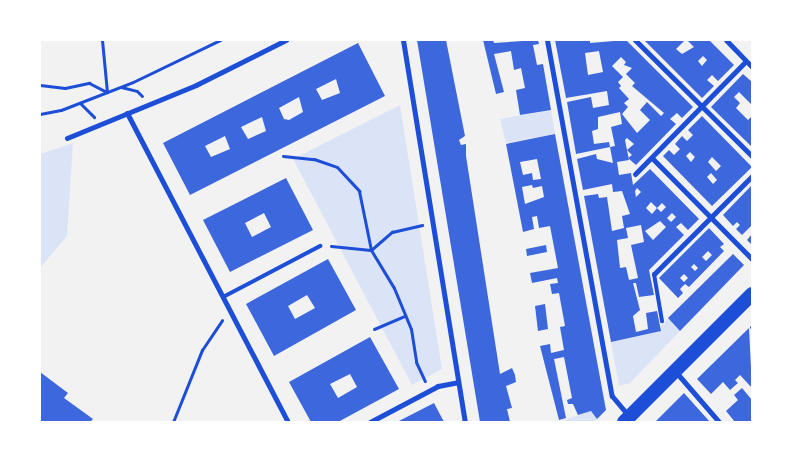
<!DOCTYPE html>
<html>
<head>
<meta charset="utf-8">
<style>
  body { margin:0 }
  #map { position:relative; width:792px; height:462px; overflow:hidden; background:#f2f2f2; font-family:Arial,sans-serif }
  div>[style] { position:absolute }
  .green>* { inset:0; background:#dbe4f7 }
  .building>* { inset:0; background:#3d67dc }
  .path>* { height:3px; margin:-1.5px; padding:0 1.5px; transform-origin:1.5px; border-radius:1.5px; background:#1d4ed8 }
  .service>* { height:4px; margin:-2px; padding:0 2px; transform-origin:2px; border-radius:2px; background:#1d4ed8 }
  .minor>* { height:5px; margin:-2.5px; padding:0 2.5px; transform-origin:2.5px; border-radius:2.5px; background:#1d4ed8 }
  .trunk>* { height:14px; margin:-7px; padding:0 7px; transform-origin:7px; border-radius:7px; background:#1d4ed8 }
  span { translate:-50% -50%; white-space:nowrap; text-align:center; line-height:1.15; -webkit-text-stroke:4px #fff; paint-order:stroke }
  .frame { position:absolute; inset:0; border:41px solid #fff; pointer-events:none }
</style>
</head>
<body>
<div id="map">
  <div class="green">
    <i style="clip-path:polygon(400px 105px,442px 369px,412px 385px,293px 159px)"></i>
    <i style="clip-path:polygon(551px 110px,555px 134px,506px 143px,500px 119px)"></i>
    <i style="clip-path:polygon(73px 143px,67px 236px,40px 268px,40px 154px)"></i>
    <i style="clip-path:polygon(668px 318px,680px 331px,630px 383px,619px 386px,611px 342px,661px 331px,660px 327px)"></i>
    <i style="clip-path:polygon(591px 411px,597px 419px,594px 422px,559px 422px)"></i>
  </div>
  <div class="building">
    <i style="clip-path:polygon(417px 40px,446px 40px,465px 136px,459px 140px,461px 145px,466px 144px,466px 156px,500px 374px,512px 368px,515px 375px,516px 382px,506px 386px,512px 408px,507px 409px,510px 422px,480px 422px)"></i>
    <i style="clip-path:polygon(483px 40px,493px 40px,494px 43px,538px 40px,539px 44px,533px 45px,537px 65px,543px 64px,551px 110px,520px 115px,516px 90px,525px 88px,521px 68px,514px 70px,511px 51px,494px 54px,504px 92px,496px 94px)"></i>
    <i style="clip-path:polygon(evenodd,555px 40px,590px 40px,590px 43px,626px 40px,693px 107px,682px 118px,677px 113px,670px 119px,676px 124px,636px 165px,628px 158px,632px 155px,627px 150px,634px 144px,627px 138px,625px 140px,629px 160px,617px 162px,619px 175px,631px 173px,633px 185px,650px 169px,699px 219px,688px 230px,681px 223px,676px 227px,684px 235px,649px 270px,654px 295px,639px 297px,636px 283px,633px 283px,640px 310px,633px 316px,636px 332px,648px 329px,646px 313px,657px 311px,661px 331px,611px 342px,584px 196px,598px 194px,599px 198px,607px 197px,612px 231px,624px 228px,622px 216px,630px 214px,622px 191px,613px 192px,612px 184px,583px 190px,577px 159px,596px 154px,597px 159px,613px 163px,610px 147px,615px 146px,611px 127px,622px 124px,620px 112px,598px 117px,598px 129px,592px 131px,594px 144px,609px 142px,610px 147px,576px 154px,567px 102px,591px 97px,593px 108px,609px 105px,607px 91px,566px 98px,555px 40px,599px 51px,603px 72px,588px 75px,585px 53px,599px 51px,555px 40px,621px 57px,626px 62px,624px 65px,632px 68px,626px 74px,635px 83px,632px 86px,664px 113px,661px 116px,647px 102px,640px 110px,650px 120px,637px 133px,622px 114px,628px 107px,624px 103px,629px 99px,619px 88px,621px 86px,618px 82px,623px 77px,612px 66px,621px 57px,555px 40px,637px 188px,641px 192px,636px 197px,635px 191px,637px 188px,555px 40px,651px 202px,657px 208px,662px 203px,666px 207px,661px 212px,657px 208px,652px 214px,646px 208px,651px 202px,555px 40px,672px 213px,676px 217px,671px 222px,667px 218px,672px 213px,555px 40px,660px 221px,666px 227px,653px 240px,645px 231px,660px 221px,555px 40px,641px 225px,644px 242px,631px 245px,638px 278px,629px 280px,626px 267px,620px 268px,617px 240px,628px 238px,626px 228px,641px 225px)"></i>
    <i style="clip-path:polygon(evenodd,644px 40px,685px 40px,676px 49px,682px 54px,694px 47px,687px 40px,709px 40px,734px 65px,718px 81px,712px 75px,707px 80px,714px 86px,702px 98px,644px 40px,703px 56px,707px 60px,702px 66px,698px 61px,703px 56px)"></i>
    <i style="clip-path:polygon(evenodd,358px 43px,385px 96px,190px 195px,163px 143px,358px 43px,336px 79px,340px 93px,322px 100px,316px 89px,336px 79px,358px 43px,299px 97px,303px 112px,289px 120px,284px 119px,279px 108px,299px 97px,358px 43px,262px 117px,266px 131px,248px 139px,241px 127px,262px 117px,358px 43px,225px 136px,230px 149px,211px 157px,205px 146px,225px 136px)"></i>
    <i style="clip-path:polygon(743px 74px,752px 82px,752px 105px,739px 92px,734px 97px,740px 103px,736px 108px,748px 120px,752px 116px,752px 147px,711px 107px)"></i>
    <i style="clip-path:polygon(evenodd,702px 116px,752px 167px,712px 206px,663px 156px,669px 150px,674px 155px,680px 149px,675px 144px,682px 136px,687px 141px,693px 135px,688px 130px,702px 116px,690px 152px,695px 157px,691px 162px,686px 156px,690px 152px,702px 116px,712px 157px,721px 166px,716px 171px,708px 162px,712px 157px,702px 116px,711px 173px,717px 180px,713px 184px,707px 177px,711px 173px)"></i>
    <i style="clip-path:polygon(evenodd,555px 134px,606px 410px,597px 419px,591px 411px,578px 415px,573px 404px,568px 404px,567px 400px,572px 398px,564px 357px,554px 359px,566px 418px,559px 420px,540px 346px,550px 344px,551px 353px,564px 350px,560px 327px,565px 326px,559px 293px,552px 294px,550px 284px,558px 283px,557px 278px,532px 283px,530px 273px,558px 268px,550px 226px,539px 228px,537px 216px,532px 217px,534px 229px,523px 232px,506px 144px,555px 134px,537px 159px,541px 179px,533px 180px,532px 173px,523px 175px,520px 162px,537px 159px,555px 134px,532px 185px,533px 188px,542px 186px,544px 197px,525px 204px,522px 187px,532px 185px)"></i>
    <i style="clip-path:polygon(evenodd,286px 178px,313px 230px,230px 272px,203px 220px,286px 178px,264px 213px,271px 227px,252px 237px,245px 223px,264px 213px)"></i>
    <i style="clip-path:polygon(752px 185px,752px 225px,742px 235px,736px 229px,740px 225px,737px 222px,733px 226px,723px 215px)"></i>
    <i style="clip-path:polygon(evenodd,709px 228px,724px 244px,720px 247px,724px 251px,689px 287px,685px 284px,680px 289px,683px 293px,678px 298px,659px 278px,709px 228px,708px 251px,712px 255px,706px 261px,702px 257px,708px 251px,709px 228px,694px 264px,698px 268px,695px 271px,691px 267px,694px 264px,709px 228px,684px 274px,688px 278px,684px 282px,680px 278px,684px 274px)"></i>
    <i style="clip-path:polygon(752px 234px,752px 245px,747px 240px)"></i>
    <i style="clip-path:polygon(546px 245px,547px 252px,527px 256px,526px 249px)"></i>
    <i style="clip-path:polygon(733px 254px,744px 265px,680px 331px,668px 318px)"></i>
    <i style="clip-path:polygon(evenodd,328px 259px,356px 310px,274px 356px,246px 304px,328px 259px,307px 295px,315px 308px,295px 319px,288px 306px,307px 295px)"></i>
    <i style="clip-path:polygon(545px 304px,548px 329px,538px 331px,535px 306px)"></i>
    <i style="clip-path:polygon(749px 328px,752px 388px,740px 375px,735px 380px,738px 383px,730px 390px,723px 382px,711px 394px,697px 379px)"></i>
    <i style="clip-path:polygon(evenodd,370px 337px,399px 389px,338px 422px,311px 422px,289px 382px,370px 337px,350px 374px,357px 387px,338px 398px,330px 384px,350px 374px)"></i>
    <i style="clip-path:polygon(40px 372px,68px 393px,64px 398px,93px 419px,90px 422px,40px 422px)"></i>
    <i style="clip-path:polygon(742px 388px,752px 400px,752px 422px,735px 422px,726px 411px,738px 400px,734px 395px)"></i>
    <i style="clip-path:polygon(684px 393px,710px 422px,655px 422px)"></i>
    <i style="clip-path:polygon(434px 403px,444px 422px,397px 422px)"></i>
  </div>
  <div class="path">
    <i style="left:40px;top:85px;width:25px;rotate:7deg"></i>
    <i style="left:65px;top:88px;width:25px;rotate:-12deg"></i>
    <i style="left:89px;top:83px;width:20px;rotate:27deg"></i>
    <i style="left:107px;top:92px;width:52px;rotate:-95.5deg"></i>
    <i style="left:121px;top:87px;width:16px;rotate:14deg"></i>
    <i style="left:137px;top:91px;width:7px;rotate:45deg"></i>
    <i style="left:80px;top:103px;width:20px;rotate:45deg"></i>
    <i style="left:40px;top:114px;width:21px;rotate:-11deg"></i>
    <i style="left:61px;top:110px;width:77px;rotate:-21.3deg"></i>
    <i style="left:133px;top:82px;width:97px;rotate:-25.8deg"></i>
    <i style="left:283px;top:156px;width:31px;rotate:6deg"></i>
    <i style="left:314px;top:159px;width:24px;rotate:19deg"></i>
    <i style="left:337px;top:167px;width:33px;rotate:47deg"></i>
    <i style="left:359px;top:191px;width:60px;rotate:78.5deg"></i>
    <i style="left:371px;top:250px;width:44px;rotate:58.8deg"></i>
    <i style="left:394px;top:288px;width:44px;rotate:67.5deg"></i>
    <i style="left:411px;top:329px;width:33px;rotate:81deg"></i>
    <i style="left:416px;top:362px;width:21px;rotate:65deg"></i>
    <i style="left:331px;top:246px;width:40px;rotate:5.7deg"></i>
    <i style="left:371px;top:250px;width:28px;rotate:-41deg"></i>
    <i style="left:392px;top:232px;width:31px;rotate:-13deg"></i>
    <i style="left:751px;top:327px;width:1px;rotate:45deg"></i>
    <i style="left:374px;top:329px;width:34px;rotate:-23deg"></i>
    <i style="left:173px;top:422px;width:78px;rotate:-68.1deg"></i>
    <i style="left:202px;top:350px;width:36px;rotate:-56deg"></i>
  </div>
  <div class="service">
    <i style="left:654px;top:274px;width:48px;rotate:80.3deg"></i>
    <i style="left:223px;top:297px;width:110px;rotate:-27.7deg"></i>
  </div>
  <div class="minor">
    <i style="left:403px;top:40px;width:387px;rotate:80.8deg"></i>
    <i style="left:547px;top:40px;width:362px;rotate:79.7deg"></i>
    <i style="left:612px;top:396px;width:26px;rotate:50deg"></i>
    <i style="left:635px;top:40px;width:165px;rotate:44.8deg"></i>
    <i style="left:726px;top:40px;width:37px;rotate:46deg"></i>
    <i style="left:127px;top:113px;width:348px;rotate:62.5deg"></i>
    <i style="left:67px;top:138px;width:139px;rotate:-22.3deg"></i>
    <i style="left:196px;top:85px;width:101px;rotate:-26.6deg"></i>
    <i style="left:652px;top:158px;width:142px;rotate:45.3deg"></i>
    <i style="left:635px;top:174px;width:158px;rotate:-45.5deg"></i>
    <i style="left:654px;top:274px;width:139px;rotate:-45deg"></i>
    <i style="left:675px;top:371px;width:67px;rotate:49.2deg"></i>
    <i style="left:370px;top:422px;width:77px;rotate:-27.9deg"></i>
    <i style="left:438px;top:386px;width:20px;rotate:-11deg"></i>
  </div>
  <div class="trunk">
    <i style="left:624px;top:422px;width:181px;rotate:-45deg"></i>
  </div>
  <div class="frame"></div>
</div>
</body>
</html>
